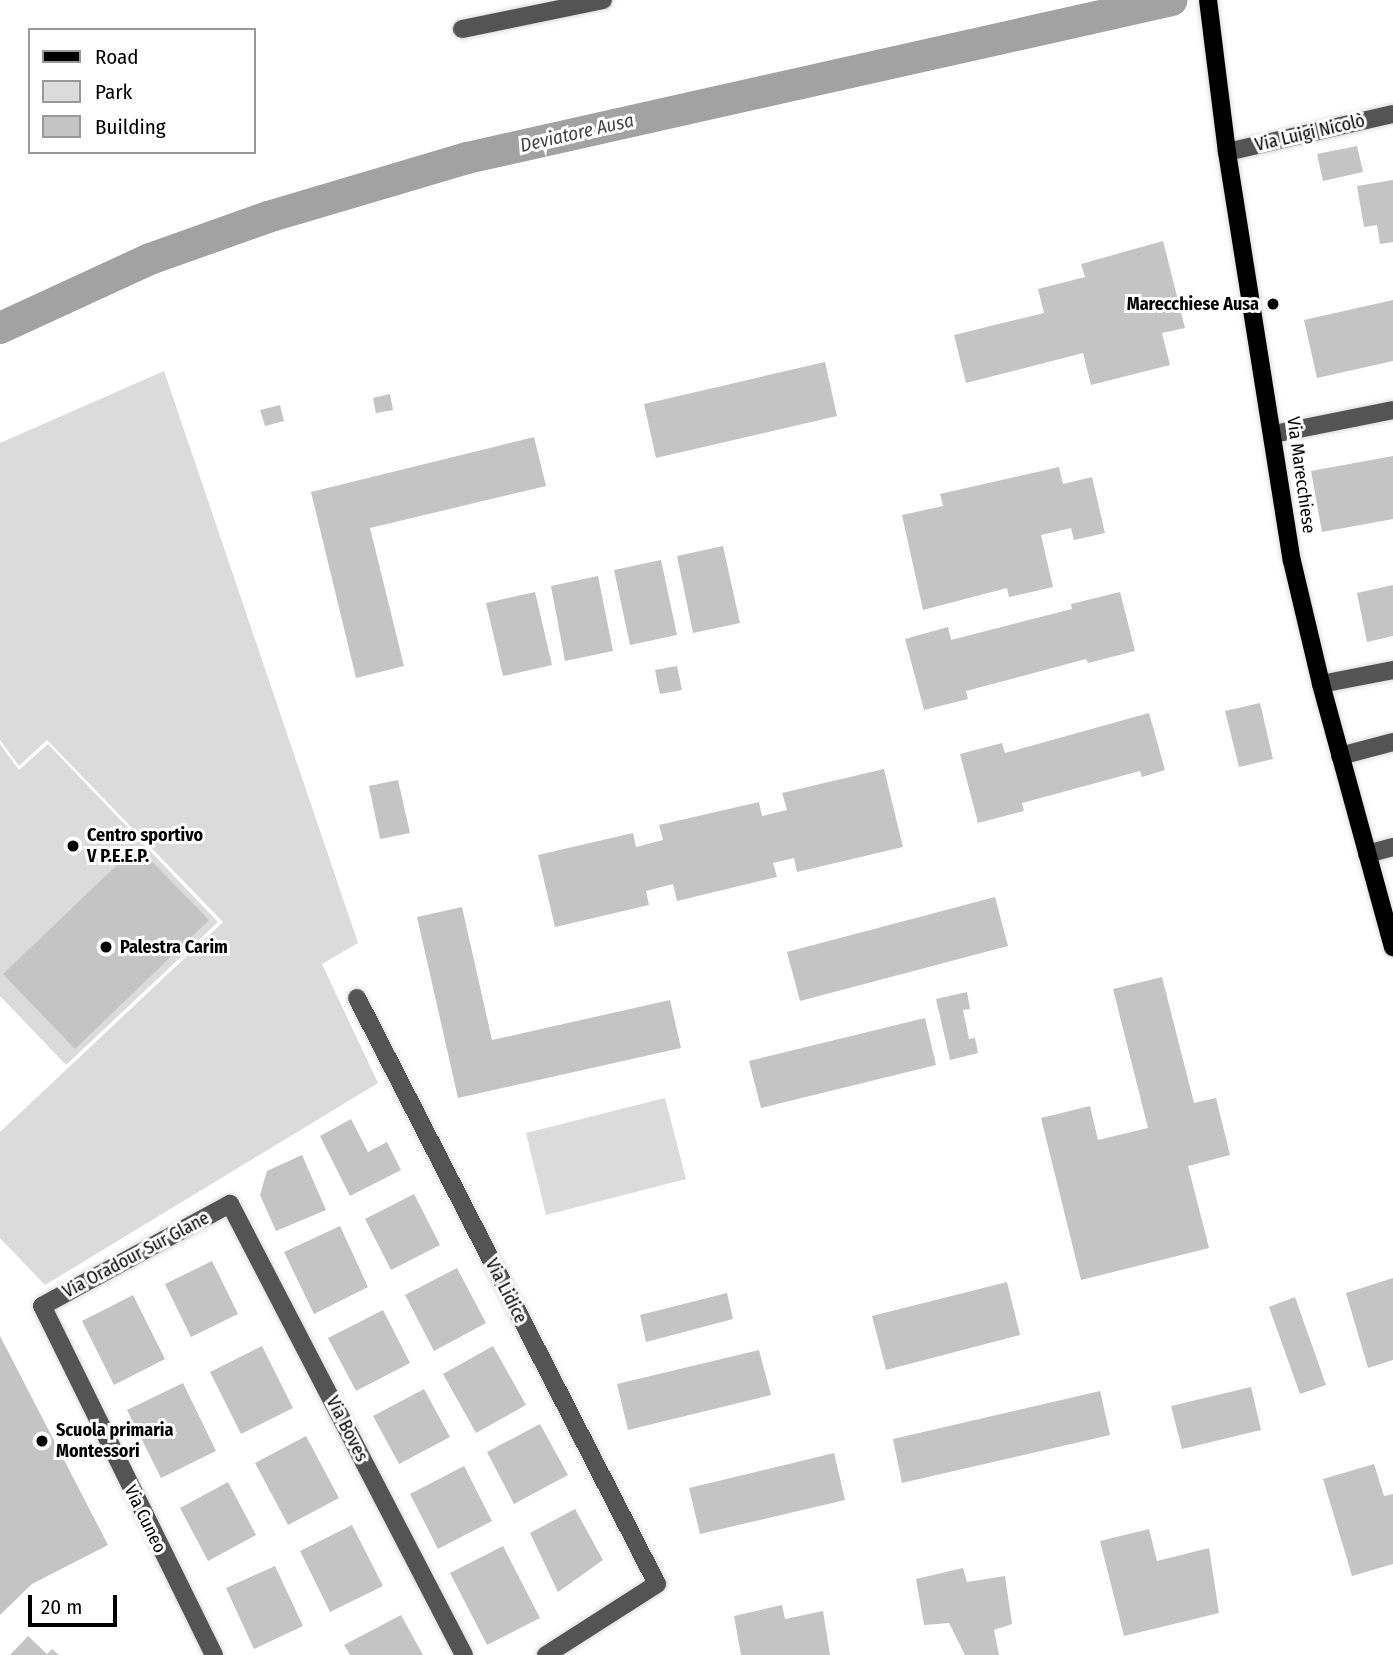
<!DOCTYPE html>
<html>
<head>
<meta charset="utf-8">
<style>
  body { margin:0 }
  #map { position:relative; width:1393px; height:1655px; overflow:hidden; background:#fff; font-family:"Fira Sans Condensed",sans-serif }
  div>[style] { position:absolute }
  .green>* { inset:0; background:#dbdbdb }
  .canal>* { height:32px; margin:-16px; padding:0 16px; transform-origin:16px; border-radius:16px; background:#a2a2a2 }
  .building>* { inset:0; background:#c4c4c4 }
  .roads { filter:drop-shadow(0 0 2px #dbdbdb) drop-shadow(0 0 2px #dbdbdb) }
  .minor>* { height:18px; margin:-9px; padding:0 9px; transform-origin:9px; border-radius:9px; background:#545454 }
  .major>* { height:18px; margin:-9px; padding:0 9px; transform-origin:9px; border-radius:9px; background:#000 }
  .dots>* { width:19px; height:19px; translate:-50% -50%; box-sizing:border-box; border:4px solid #fff; border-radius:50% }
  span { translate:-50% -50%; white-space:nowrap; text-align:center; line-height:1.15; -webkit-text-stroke:6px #fff; paint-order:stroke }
  .street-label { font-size:18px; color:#000 }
  .poi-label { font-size:18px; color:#000; font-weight:700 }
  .right { translate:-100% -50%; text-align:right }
  .left { translate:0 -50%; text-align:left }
  .water-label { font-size:19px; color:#434343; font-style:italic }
  .legend { position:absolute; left:28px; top:28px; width:228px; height:126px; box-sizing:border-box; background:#fff; border:2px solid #999; margin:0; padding:9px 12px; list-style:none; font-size:21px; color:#000 }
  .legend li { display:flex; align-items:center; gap:14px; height:35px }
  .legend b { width:35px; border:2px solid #999 }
  .scale { position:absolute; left:28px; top:1595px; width:89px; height:32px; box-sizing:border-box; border:4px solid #000; border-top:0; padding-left:9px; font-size:21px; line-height:24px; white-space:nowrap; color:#000; -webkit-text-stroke:5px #fff; paint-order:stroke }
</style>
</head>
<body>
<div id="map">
  <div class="green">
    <i style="clip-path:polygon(164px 371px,358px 943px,322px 964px,378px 1083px,45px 1285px,0 1238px,0 1132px,223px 922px,47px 740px,19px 766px,0 740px,0 443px)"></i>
    <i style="clip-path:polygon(0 744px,19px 770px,48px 744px,218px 922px,66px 1065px,0 996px)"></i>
    <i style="clip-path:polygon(665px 1098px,686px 1179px,546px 1215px,526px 1133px)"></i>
  </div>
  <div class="canal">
    <i style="left:0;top:328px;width:165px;rotate:-24.7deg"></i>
    <i style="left:150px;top:259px;width:125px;rotate:-19.6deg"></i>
    <i style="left:268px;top:217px;width:208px;rotate:-16.5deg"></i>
    <i style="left:467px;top:158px;width:722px;rotate:-12.63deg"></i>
  </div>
  <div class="building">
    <i style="clip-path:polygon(1357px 146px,1363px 172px,1323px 181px,1317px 154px)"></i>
    <i style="clip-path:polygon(1393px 180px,1393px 242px,1380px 244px,1377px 225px,1364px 227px,1357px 186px)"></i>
    <i style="clip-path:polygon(1163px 241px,1185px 328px,1162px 333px,1170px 365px,1091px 385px,1083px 353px,966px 383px,954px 335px,1044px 313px,1038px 289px,1085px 277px,1081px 264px)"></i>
    <i style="clip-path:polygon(1393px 300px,1393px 361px,1317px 378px,1304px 320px)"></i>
    <i style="clip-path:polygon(825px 362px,837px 416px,656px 458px,644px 404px)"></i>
    <i style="clip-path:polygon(390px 394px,393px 410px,376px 413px,373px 398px)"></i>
    <i style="clip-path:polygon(280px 405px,284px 421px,265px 426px,260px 410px)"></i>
    <i style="clip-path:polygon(534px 437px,546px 486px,370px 528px,404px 666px,356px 678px,311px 492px)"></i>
    <i style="clip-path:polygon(1393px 456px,1393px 519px,1322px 532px,1311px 471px)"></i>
    <i style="clip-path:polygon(1059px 467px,1063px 484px,1092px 477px,1105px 533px,1074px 540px,1071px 528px,1041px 535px,1053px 587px,1009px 597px,1007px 588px,923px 610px,902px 515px,943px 506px,940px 494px)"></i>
    <i style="clip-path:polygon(723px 546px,740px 623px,693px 633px,677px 556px)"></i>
    <i style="clip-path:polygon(661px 560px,677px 635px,630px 645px,614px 570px)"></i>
    <i style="clip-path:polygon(598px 576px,613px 651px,565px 661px,551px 586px)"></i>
    <i style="clip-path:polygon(1393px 585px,1393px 636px,1367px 642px,1357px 593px)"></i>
    <i style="clip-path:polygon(535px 592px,552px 665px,503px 676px,486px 603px)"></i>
    <i style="clip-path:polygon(1120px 592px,1135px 651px,1088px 663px,1086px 659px,966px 691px,968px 699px,924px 710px,905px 639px,948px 627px,951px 640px,1072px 609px,1071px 604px)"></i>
    <i style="clip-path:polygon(677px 666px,682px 690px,660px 694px,655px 670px)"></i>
    <i style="clip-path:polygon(1260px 703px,1273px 759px,1239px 767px,1225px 711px)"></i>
    <i style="clip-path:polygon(1149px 713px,1165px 770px,1142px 777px,1140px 771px,1022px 803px,1024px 811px,978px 823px,960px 754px,1002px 743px,1005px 753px)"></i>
    <i style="clip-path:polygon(884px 769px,903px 847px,797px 872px,794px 858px,773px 863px,777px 877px,677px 901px,673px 884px,646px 891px,649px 905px,555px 927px,538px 855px,633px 833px,636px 847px,663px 840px,659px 825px,759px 802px,762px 816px,787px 810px,782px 793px)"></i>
    <i style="clip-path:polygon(398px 780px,410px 833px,380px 839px,369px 786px)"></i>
    <i style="clip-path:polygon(137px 846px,209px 920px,75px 1049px,3px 974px)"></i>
    <i style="clip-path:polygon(995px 897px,1008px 946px,800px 1001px,787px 952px)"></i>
    <i style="clip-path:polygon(462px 907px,492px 1040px,670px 1000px,681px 1048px,458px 1098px,417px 917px)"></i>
    <i style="clip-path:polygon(1162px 977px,1194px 1103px,1216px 1098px,1230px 1155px,1188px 1166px,1209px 1248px,1081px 1280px,1041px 1118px,1090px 1106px,1098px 1140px,1148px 1128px,1113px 989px)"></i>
    <i style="clip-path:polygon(967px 992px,970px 1009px,963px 1010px,969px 1039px,975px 1038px,978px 1053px,950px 1060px,936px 999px)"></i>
    <i style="clip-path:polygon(925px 1018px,936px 1065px,761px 1108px,749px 1061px)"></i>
    <i style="clip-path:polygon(351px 1119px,368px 1152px,387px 1142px,401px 1170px,350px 1196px,320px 1136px)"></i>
    <i style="clip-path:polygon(302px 1155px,326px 1210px,276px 1231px,260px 1195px,267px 1171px)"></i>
    <i style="clip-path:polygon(414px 1194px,440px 1245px,391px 1270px,365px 1219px)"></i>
    <i style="clip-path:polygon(340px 1226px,368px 1287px,314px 1314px,284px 1252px)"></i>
    <i style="clip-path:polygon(212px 1261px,238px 1314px,191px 1337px,165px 1284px)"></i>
    <i style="clip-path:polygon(457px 1268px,486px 1323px,434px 1351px,405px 1295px)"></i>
    <i style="clip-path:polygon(1393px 1278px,1393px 1360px,1368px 1368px,1346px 1293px)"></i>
    <i style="clip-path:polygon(1007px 1282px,1020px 1335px,886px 1370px,872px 1316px)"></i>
    <i style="clip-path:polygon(727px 1293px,733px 1319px,646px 1342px,640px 1315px)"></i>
    <i style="clip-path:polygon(133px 1295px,165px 1359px,114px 1385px,82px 1321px)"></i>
    <i style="clip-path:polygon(1295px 1297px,1326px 1385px,1300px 1394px,1269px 1307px)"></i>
    <i style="clip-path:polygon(383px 1310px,410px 1363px,356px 1391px,328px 1338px)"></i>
    <i style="clip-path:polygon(0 1336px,108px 1545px,32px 1584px,0 1615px)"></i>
    <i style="clip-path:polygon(262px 1346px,293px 1408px,241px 1434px,210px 1372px)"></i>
    <i style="clip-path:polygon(493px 1346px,526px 1405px,476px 1433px,443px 1374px)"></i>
    <i style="clip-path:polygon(759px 1350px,771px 1395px,628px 1430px,617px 1384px)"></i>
    <i style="clip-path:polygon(183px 1383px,216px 1451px,161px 1478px,127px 1410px)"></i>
    <i style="clip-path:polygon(1251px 1387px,1261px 1430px,1182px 1449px,1171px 1406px)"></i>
    <i style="clip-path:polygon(424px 1389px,450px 1437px,399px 1464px,373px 1416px)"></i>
    <i style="clip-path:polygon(1100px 1391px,1110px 1435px,902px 1483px,893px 1439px)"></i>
    <i style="clip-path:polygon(540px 1424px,568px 1475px,514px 1504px,487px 1452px)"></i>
    <i style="clip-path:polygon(306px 1436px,339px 1498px,288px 1525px,255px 1463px)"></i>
    <i style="clip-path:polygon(834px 1453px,845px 1500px,700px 1534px,689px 1488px)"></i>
    <i style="clip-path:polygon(1374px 1464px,1384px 1496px,1393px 1494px,1393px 1564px,1352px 1576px,1323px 1479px)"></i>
    <i style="clip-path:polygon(464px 1466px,492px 1521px,438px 1549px,410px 1494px)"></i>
    <i style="clip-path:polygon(228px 1482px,256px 1535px,208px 1561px,180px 1508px)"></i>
    <i style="clip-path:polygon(575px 1509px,603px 1560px,558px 1592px,530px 1533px)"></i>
    <i style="clip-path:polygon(352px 1525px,383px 1586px,330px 1612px,300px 1551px)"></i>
    <i style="clip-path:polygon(1149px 1529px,1157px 1561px,1209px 1548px,1219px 1613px,1124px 1636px,1100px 1541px)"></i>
    <i style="clip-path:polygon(503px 1546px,540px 1618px,487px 1645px,450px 1573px)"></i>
    <i style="clip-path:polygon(275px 1566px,303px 1626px,254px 1649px,226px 1588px)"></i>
    <i style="clip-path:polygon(963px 1568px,967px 1582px,1005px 1576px,1012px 1624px,994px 1630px,999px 1655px,965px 1655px,949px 1623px,924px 1625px,916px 1579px)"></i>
    <i style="clip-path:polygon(782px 1605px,785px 1619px,823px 1611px,830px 1655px,741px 1655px,734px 1616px)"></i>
    <i style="clip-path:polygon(401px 1615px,423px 1655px,350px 1655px,344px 1645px)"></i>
    <i style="clip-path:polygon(28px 1636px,47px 1654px,52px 1649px,59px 1655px,10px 1655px)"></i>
  </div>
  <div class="roads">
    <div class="minor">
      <i style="left:462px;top:29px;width:144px;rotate:-11.6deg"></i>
      <i style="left:1227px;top:152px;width:170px;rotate:-12.9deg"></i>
      <i style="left:1274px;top:434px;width:121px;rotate:-11.4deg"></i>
      <i style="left:1321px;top:684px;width:73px;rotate:-11deg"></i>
      <i style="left:1340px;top:756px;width:55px;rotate:-14.8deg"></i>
      <i style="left:1367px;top:854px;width:27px;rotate:-15deg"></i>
      <i style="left:357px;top:998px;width:658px;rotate:62.89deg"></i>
      <i style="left:657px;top:1584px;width:132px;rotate:147.4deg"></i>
      <i style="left:214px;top:1655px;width:389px;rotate:-116.2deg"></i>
      <i style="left:42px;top:1306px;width:214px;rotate:-28.5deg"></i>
      <i style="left:230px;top:1204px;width:508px;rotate:62.58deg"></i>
    </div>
    <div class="major">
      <i style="left:1208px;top:0;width:153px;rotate:82.9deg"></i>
      <i style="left:1227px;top:152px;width:414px;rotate:81deg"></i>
      <i style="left:1292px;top:561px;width:126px;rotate:76.7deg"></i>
      <i style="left:1321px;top:684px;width:273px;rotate:74.7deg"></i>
    </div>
  </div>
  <div class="dots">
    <i style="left:1273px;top:304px;background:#000"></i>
    <i style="left:73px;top:846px;background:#000"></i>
    <i style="left:106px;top:947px;background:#000"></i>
    <i style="left:42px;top:1441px;background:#000"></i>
  </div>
  <div class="street-label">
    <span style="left:1310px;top:133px;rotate:-13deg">Via Luigi Nicolò</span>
    <span style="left:1301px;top:475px;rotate:82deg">Via Marecchiese</span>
    <span style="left:136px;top:1255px;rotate:-28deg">Via Oradour Sur Glane</span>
    <span style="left:506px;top:1291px;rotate:63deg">Via Lidice</span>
    <span style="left:347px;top:1429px;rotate:63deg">Via Boves</span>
    <span style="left:145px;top:1519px;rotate:64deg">Via Cuneo</span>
  </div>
  <div class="poi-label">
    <span class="right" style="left:1259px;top:304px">Marecchiese Ausa</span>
    <span class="left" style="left:87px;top:846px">Centro sportivo<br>V P.E.E.P.</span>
    <span class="left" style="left:120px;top:947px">Palestra Carim</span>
    <span class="left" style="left:56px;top:1441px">Scuola primaria<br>Montessori</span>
  </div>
  <div class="water-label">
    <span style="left:577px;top:133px;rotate:-13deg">Deviatore Ausa</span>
  </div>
  <ul class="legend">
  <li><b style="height:9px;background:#000"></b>Road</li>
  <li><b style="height:19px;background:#dbdbdb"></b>Park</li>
  <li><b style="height:19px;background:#c4c4c4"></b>Building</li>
  </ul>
  <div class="scale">20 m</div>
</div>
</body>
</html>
